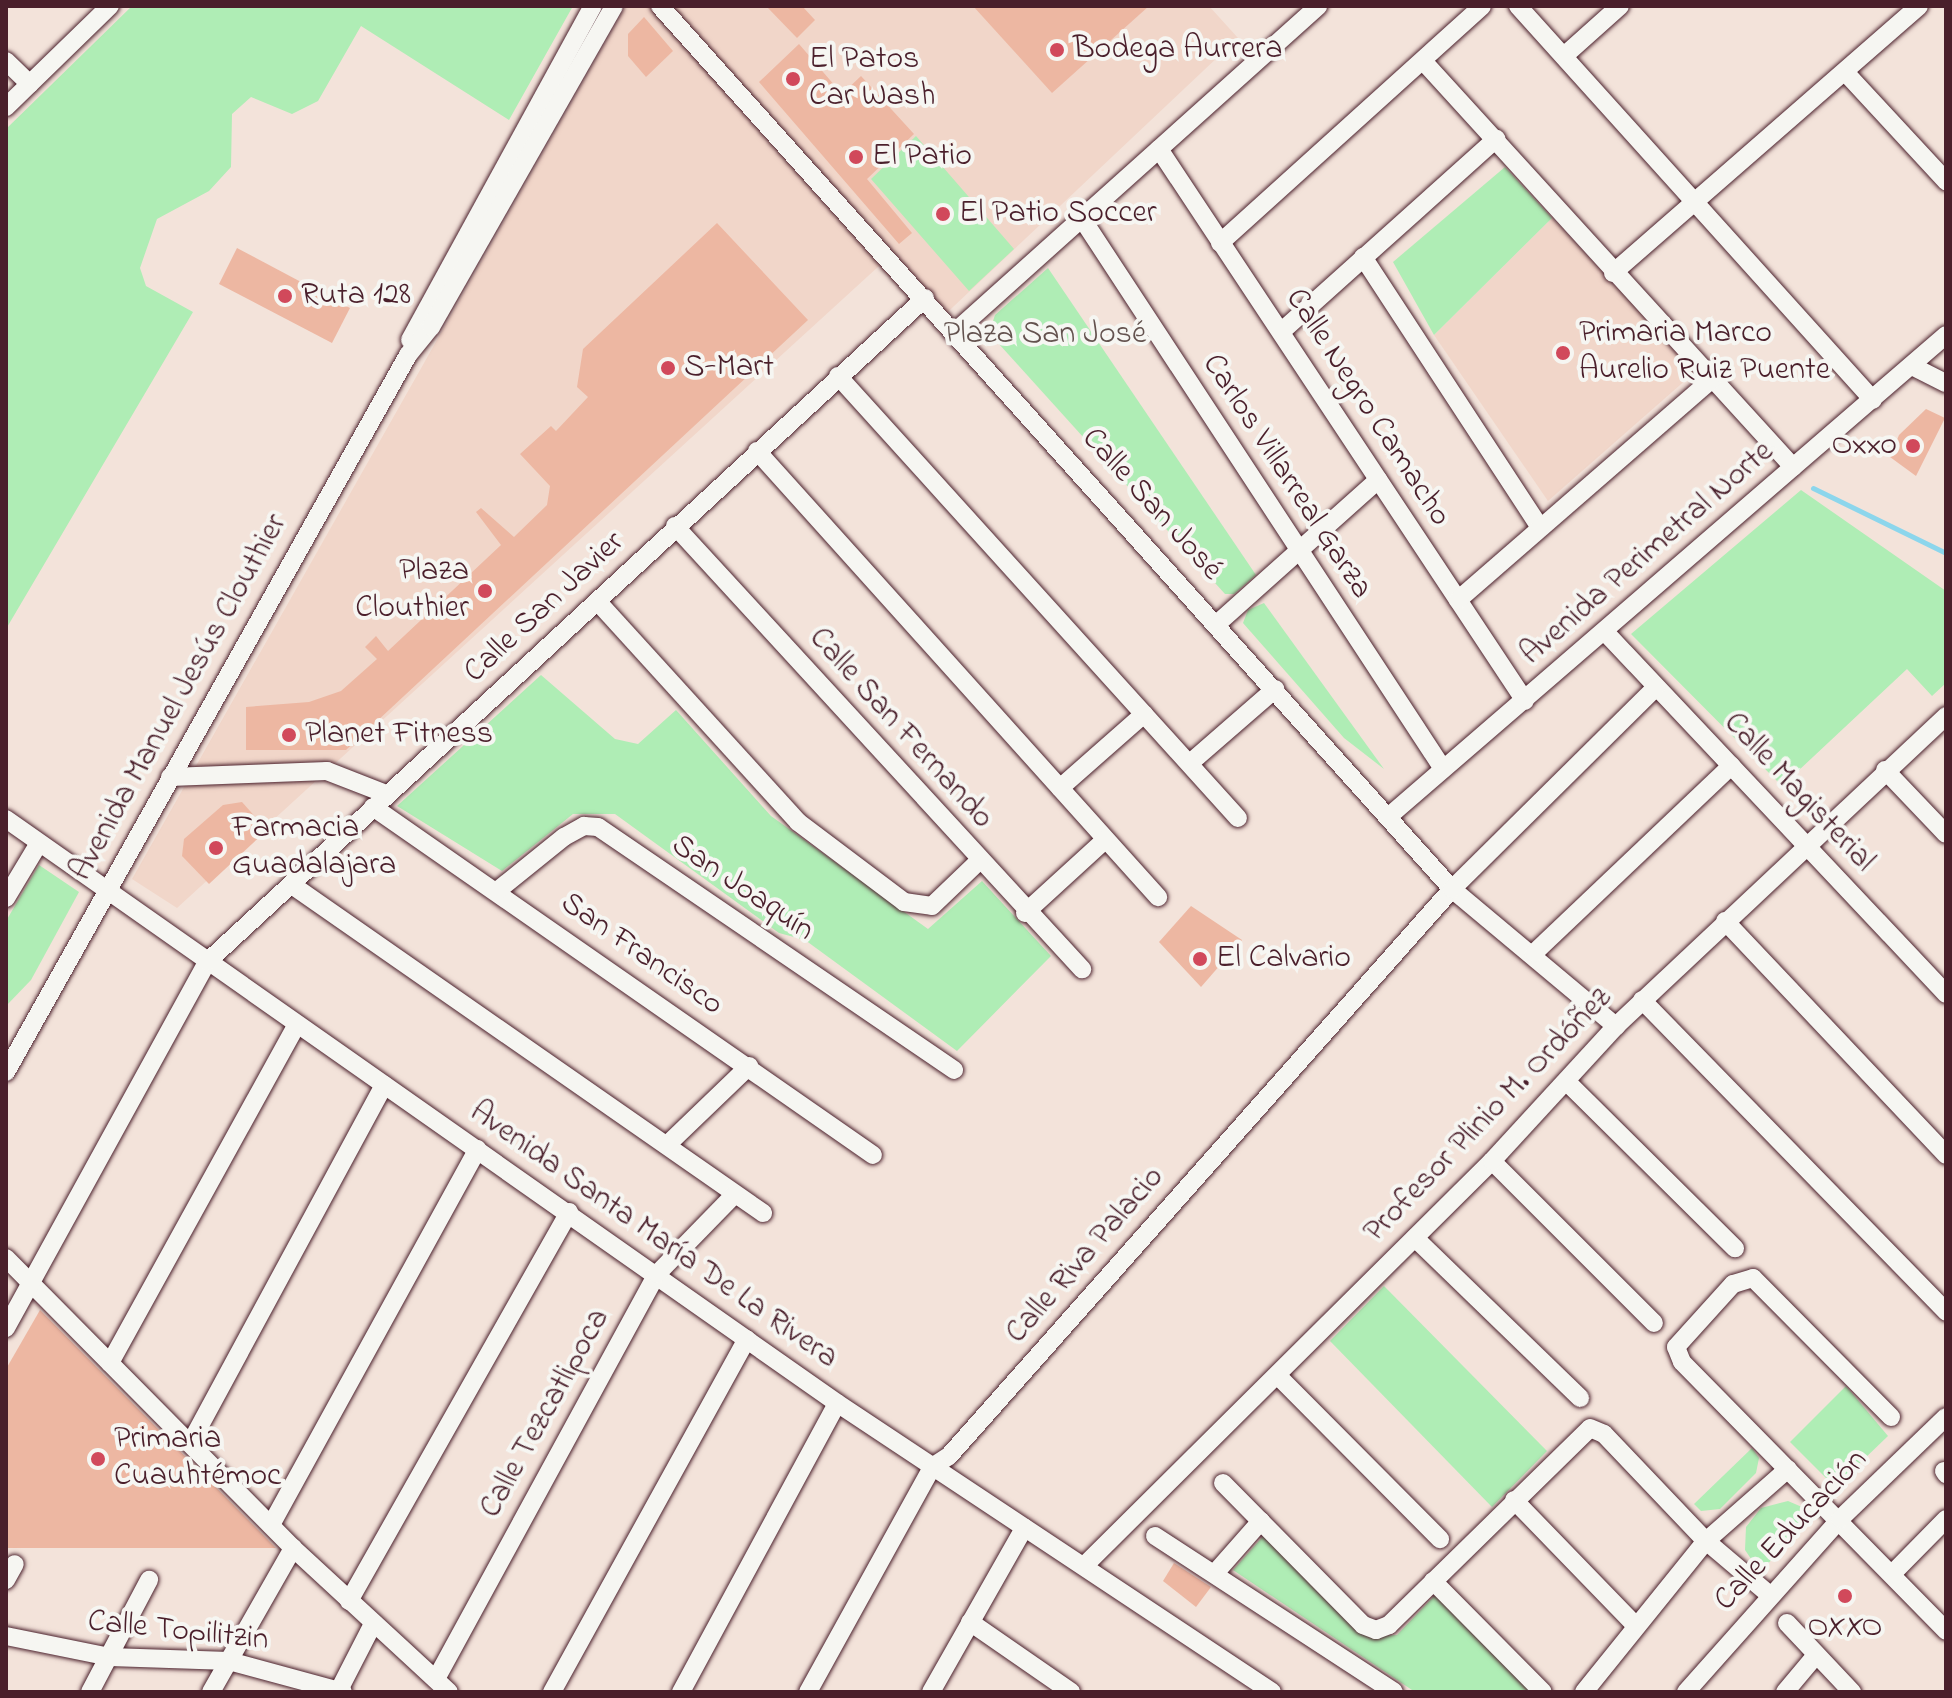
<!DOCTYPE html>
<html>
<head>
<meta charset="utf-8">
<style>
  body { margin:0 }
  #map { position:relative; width:1952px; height:1698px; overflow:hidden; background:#f3e3da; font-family:"Indie Flower",sans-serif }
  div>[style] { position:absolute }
  .built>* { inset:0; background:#f1d6c9 }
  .green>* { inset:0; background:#afedb5 }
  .stream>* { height:5px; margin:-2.5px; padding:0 2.5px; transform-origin:2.5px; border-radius:2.5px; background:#8cd6ec }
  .building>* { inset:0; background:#edb7a2 }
  .roads { filter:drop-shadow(0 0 2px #4a1f2b) drop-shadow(0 0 2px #4a1f2b) }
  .minor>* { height:18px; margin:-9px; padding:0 9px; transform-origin:9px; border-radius:9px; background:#f6f6f2 }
  .dots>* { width:22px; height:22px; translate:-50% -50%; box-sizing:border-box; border:4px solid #f6f6f2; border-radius:50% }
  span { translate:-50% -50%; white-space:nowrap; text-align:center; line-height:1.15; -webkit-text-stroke:8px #f6f6f2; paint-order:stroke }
  .poi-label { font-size:32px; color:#4a1f2b }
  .left { translate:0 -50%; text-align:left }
  .right { translate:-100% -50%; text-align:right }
  .park-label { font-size:32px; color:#63524e }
  .street-label { font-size:32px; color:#4a1f2b }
  .frame { position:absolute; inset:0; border:8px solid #4a1f2b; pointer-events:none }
</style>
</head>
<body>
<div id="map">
  <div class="built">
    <i style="clip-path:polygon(626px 6px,1209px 6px,1238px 38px,935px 324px,879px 266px,177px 908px,132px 879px)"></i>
    <i style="clip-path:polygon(1552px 218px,1696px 371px,1548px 501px,1434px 335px)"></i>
  </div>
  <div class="green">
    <i style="clip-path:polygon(132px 6px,573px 6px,509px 120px,361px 26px,318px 101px,292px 114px,251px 97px,232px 114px,231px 167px,209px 191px,157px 219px,140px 268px,146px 286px,193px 312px,6px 629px,6px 129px)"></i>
    <i style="clip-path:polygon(916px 136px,1014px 249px,969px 291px,871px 179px)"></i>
    <i style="clip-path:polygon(1505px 167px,1552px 218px,1434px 335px,1393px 262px)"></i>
    <i style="clip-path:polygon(1048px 268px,1256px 575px,1234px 594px,1225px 594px,989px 333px,995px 315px)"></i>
    <i style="clip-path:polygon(1801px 490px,1946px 591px,1946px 683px,1932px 696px,1907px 669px,1782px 786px,1631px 634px)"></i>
    <i style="clip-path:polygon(1264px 603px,1384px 769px,1344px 738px,1243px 623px,1248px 610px)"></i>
    <i style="clip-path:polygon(541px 675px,615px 739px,638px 744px,676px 710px,771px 816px,928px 929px,982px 881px,1051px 956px,957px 1051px,805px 940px,779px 933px,615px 814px,573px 814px,502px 871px,397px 806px)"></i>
    <i style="clip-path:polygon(39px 865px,79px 892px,31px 980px,6px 1006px,6px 921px)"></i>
    <i style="clip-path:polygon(1384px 1286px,1547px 1451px,1492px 1507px,1330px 1341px)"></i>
    <i style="clip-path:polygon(1846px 1386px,1888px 1436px,1835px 1487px,1790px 1442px)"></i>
    <i style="clip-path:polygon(1752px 1448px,1759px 1458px,1756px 1473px,1720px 1509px,1701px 1511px,1694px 1504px)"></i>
    <i style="clip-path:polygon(1788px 1501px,1816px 1513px,1760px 1572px,1745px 1550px,1746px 1527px,1761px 1508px)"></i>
    <i style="clip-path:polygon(1266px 1533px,1374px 1636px,1397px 1635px,1435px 1595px,1532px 1692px,1415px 1692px,1233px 1570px)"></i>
  </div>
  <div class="stream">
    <i style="left:1813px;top:488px;width:148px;rotate:26deg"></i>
  </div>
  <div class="building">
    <i style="clip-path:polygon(766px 6px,802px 6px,815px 20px,797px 38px)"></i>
    <i style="clip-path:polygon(973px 6px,1149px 6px,1052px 93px)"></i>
    <i style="clip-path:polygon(644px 17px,673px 51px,646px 77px,628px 56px,628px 34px)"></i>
    <i style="clip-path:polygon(799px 44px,842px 94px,861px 76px,914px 134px,867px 179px,912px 233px,899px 244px,759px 82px)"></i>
    <i style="clip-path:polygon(717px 223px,808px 320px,346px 750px,246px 750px,246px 707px,309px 702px,341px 691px,377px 659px,365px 647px,376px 636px,388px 651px,501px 545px,476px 512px,481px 508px,514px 537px,547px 505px,550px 486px,520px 454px,551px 426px,556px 431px,588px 397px,577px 387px,583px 349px)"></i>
    <i style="clip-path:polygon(237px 248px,350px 308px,332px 343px,219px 284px)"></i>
    <i style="clip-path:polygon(1926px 409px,1945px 418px,1916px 476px,1890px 457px,1899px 435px)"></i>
    <i style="clip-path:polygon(242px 802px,267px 830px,209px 884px,182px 856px,184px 839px,223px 805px)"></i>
    <i style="clip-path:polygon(1191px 906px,1242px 940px,1201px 987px,1159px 942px)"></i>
    <i style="clip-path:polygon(40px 1310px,276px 1548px,6px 1548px,6px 1369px)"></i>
    <i style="clip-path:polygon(1174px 1563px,1211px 1587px,1196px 1607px,1163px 1581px)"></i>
  </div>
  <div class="roads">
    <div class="minor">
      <i style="left:660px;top:6px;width:1186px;rotate:48.11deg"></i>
      <i style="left:1452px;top:889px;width:214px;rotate:39.9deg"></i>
      <i style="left:1518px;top:6px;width:530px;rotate:47.98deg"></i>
      <i style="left:1564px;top:56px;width:75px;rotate:-41.8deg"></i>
      <i style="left:6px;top:61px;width:33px;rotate:44deg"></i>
      <i style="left:1424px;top:62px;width:548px;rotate:47.66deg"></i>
      <i style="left:1845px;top:72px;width:149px;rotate:47.2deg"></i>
      <i style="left:6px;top:107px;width:145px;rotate:-44.2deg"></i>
      <i style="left:1159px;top:149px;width:662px;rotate:56.45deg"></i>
      <i style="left:1081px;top:217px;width:660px;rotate:56.74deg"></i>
      <i style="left:1220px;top:243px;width:353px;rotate:-42.1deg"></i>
      <i style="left:1363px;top:257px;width:323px;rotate:56.8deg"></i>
      <i style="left:1613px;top:273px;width:406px;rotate:-41.1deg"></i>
      <i style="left:1282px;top:331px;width:288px;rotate:-41.9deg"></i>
      <i style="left:955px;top:332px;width:488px;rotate:-41.9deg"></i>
      <i style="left:410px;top:340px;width:381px;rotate:-61.3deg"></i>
      <i style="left:1912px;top:366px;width:38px;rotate:27deg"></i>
      <i style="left:838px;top:376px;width:596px;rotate:47.86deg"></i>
      <i style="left:757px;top:451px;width:600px;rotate:48.04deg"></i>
      <i style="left:675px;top:526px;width:602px;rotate:47.43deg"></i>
      <i style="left:1458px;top:600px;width:337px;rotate:-41deg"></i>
      <i style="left:598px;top:602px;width:297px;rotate:47.7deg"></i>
      <i style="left:798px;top:822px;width:133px;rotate:37deg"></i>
      <i style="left:904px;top:902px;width:28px;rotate:8deg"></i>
      <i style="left:932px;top:906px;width:65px;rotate:-43.8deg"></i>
      <i style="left:1218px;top:623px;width:215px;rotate:-41.8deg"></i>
      <i style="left:1606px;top:633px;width:496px;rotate:46.7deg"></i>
      <i style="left:1190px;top:763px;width:113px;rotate:-41deg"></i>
      <i style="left:1885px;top:770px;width:88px;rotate:46.4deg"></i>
      <i style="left:170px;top:777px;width:157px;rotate:-2.2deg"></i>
      <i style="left:327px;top:771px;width:63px;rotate:21.3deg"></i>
      <i style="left:1060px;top:788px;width:112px;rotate:-41.4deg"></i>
      <i style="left:373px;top:807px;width:609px;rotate:34.84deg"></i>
      <i style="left:1388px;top:817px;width:737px;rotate:-40.82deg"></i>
      <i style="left:6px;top:819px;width:1016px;rotate:35.1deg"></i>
      <i style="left:837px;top:1403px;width:522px;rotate:33.6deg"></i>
      <i style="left:292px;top:885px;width:574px;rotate:34.85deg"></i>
      <i style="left:497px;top:891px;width:86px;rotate:-38.9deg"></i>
      <i style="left:564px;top:837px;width:23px;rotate:-29deg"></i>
      <i style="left:584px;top:826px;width:14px;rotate:4deg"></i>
      <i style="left:598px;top:827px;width:431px;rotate:34.3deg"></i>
      <i style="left:6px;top:898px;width:64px;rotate:-59deg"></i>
      <i style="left:1025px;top:913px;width:108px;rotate:-42.4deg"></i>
      <i style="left:1725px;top:921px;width:322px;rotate:46.6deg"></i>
      <i style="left:1534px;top:953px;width:272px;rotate:-43.5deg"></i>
      <i style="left:1642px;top:1000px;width:436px;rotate:45.7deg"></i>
      <i style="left:6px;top:1072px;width:822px;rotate:-60.72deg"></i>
      <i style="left:408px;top:355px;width:36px;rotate:-51deg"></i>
      <i style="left:431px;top:327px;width:369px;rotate:-60.3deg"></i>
      <i style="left:1568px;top:1083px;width:235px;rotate:44.7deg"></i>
      <i style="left:667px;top:1145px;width:114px;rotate:-43.9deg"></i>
      <i style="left:1492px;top:1161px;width:229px;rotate:45deg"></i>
      <i style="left:1415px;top:1238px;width:230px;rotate:44.1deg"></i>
      <i style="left:6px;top:1258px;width:408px;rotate:45.3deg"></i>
      <i style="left:293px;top:1548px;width:212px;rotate:42.7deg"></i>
      <i style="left:6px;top:1328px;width:418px;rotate:-61.2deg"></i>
      <i style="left:207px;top:962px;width:978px;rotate:-42.76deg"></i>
      <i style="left:110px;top:1363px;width:387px;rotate:-61.1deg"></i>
      <i style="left:1278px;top:1376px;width:230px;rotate:45.2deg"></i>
      <i style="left:1891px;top:1417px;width:196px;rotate:-134.8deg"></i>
      <i style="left:1753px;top:1278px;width:21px;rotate:163deg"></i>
      <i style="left:1733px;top:1284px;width:85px;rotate:132.1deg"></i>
      <i style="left:1676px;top:1347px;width:16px;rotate:68deg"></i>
      <i style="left:1682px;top:1362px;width:377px;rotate:45.5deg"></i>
      <i style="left:191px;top:1442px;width:406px;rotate:-61.6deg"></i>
      <i style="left:1944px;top:1471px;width:4px;rotate:56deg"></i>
      <i style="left:1223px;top:1483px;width:199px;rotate:45.4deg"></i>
      <i style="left:1363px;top:1625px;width:14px;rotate:21deg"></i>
      <i style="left:1376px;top:1630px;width:14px;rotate:-21deg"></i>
      <i style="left:1389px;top:1625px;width:281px;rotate:-44.4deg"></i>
      <i style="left:1590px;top:1428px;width:15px;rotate:23deg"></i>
      <i style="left:1604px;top:1434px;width:148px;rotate:46.4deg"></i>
      <i style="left:1706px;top:1541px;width:84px;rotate:40.2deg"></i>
      <i style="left:1514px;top:1500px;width:175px;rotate:45.9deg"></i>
      <i style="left:271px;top:1525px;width:429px;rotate:-61.2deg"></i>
      <i style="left:1155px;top:1536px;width:285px;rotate:33.1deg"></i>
      <i style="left:1084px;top:1566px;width:575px;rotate:-44.79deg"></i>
      <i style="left:1492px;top:1161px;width:183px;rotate:-47.4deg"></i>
      <i style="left:1616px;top:1026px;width:453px;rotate:-43.2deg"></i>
      <i style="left:1216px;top:1572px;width:68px;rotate:-48.6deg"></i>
      <i style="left:1892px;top:1574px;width:77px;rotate:-45.5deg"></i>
      <i style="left:6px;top:1580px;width:18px;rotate:-61deg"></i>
      <i style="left:1433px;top:1581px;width:156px;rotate:45.3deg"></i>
      <i style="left:349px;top:1601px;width:447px;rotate:-60.5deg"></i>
      <i style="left:970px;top:1622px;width:123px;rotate:34.7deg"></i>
      <i style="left:1787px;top:1623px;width:95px;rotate:46.7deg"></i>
      <i style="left:6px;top:1636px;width:106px;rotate:11.4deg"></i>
      <i style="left:110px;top:1657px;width:119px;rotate:1.9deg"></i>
      <i style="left:229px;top:1661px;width:118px;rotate:15.2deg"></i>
      <i style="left:436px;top:1679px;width:461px;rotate:-61.4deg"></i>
      <i style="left:657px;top:1274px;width:110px;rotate:-45.7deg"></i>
      <i style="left:90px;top:1692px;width:127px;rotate:-62.2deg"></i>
      <i style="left:211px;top:1692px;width:166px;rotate:-60.3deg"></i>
      <i style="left:338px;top:1692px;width:76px;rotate:-62.8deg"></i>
      <i style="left:552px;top:1692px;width:403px;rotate:-61.1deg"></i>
      <i style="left:681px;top:1692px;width:328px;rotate:-61.6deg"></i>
      <i style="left:808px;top:1692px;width:257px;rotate:-61.1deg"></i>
      <i style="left:932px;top:1467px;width:20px;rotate:-33deg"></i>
      <i style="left:949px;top:1456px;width:758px;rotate:-48.42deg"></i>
      <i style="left:1452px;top:889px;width:287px;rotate:-44.7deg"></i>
      <i style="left:931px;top:1692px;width:189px;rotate:-60.4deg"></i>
      <i style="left:1584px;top:1692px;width:194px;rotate:-51.1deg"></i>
      <i style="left:1706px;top:1541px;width:109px;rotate:-41.3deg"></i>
      <i style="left:1686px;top:1692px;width:232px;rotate:-48.3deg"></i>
      <i style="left:1840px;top:1519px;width:147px;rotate:-43.9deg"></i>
      <i style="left:1785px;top:1692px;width:48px;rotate:-50deg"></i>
    </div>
  </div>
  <div class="dots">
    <i style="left:1057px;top:50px;background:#d1495b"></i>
    <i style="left:793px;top:79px;background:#d1495b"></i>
    <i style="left:856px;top:157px;background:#d1495b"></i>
    <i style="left:943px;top:214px;background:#d1495b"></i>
    <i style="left:285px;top:296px;background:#d1495b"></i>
    <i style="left:1563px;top:353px;background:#d1495b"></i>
    <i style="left:668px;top:368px;background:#d1495b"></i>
    <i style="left:1913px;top:446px;background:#d1495b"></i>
    <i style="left:485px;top:591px;background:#d1495b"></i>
    <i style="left:289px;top:735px;background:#d1495b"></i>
    <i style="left:216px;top:848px;background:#d1495b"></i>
    <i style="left:1200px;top:959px;background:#d1495b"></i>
    <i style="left:98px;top:1459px;background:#d1495b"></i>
    <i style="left:1845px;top:1596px;background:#d1495b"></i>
  </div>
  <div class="poi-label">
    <span class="left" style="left:1073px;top:50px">Bodega Aurrera</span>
    <span class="left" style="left:809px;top:79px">El Patos<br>Car Wash</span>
    <span class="left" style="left:872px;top:157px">El Patio</span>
    <span class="left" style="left:959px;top:214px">El Patio Soccer</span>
    <span class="left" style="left:301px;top:296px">Ruta 128</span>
    <span class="left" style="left:1579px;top:353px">Primaria Marco<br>Aurelio Ruiz Puente</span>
    <span class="left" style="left:684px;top:368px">S-Mart</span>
    <span class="right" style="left:1897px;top:446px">Oxxo</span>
    <span class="right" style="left:469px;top:591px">Plaza<br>Clouthier</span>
    <span class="left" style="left:305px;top:735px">Planet Fitness</span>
    <span class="left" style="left:232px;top:848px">Farmacia<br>Guadalajara</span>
    <span class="left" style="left:1216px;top:959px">El Calvario</span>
    <span class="left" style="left:114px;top:1459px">Primaria<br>Cuauhtémoc</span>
    <span style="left:1845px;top:1628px">OXXO</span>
  </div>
  <div class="park-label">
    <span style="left:1045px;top:335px">Plaza San José</span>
  </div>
  <div class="street-label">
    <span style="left:1367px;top:408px;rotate:57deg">Calle Negro Camacho</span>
    <span style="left:1286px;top:477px;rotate:57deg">Carlos Villarreal Garza</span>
    <span style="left:1151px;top:505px;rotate:48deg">Calle San José</span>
    <span style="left:1648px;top:554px;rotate:-41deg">Avenida Perimetral Norte</span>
    <span style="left:545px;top:608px;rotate:-43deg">Calle San Javier</span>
    <span style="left:180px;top:698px;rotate:-61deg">Avenida Manuel Jesús Clouthier</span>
    <span style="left:900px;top:729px;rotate:48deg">Calle San Fernando</span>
    <span style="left:1798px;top:793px;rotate:47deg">Calle Magisterial</span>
    <span style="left:742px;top:889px;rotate:34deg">San Joaquín</span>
    <span style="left:641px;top:955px;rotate:35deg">San Francisco</span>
    <span style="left:1489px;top:1116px;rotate:-46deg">Profesor Plinio M. Ordóñez</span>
    <span style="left:653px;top:1236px;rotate:35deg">Avenida Santa María De La Rivera</span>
    <span style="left:1086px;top:1256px;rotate:-49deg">Calle Riva Palacio</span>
    <span style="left:546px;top:1414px;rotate:-61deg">Calle Tezcatlipoca</span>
    <span style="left:1792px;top:1531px;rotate:-47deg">Calle Educación</span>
    <span style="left:178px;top:1632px;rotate:6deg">Calle Topilitzin</span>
  </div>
  <div class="frame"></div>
</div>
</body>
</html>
